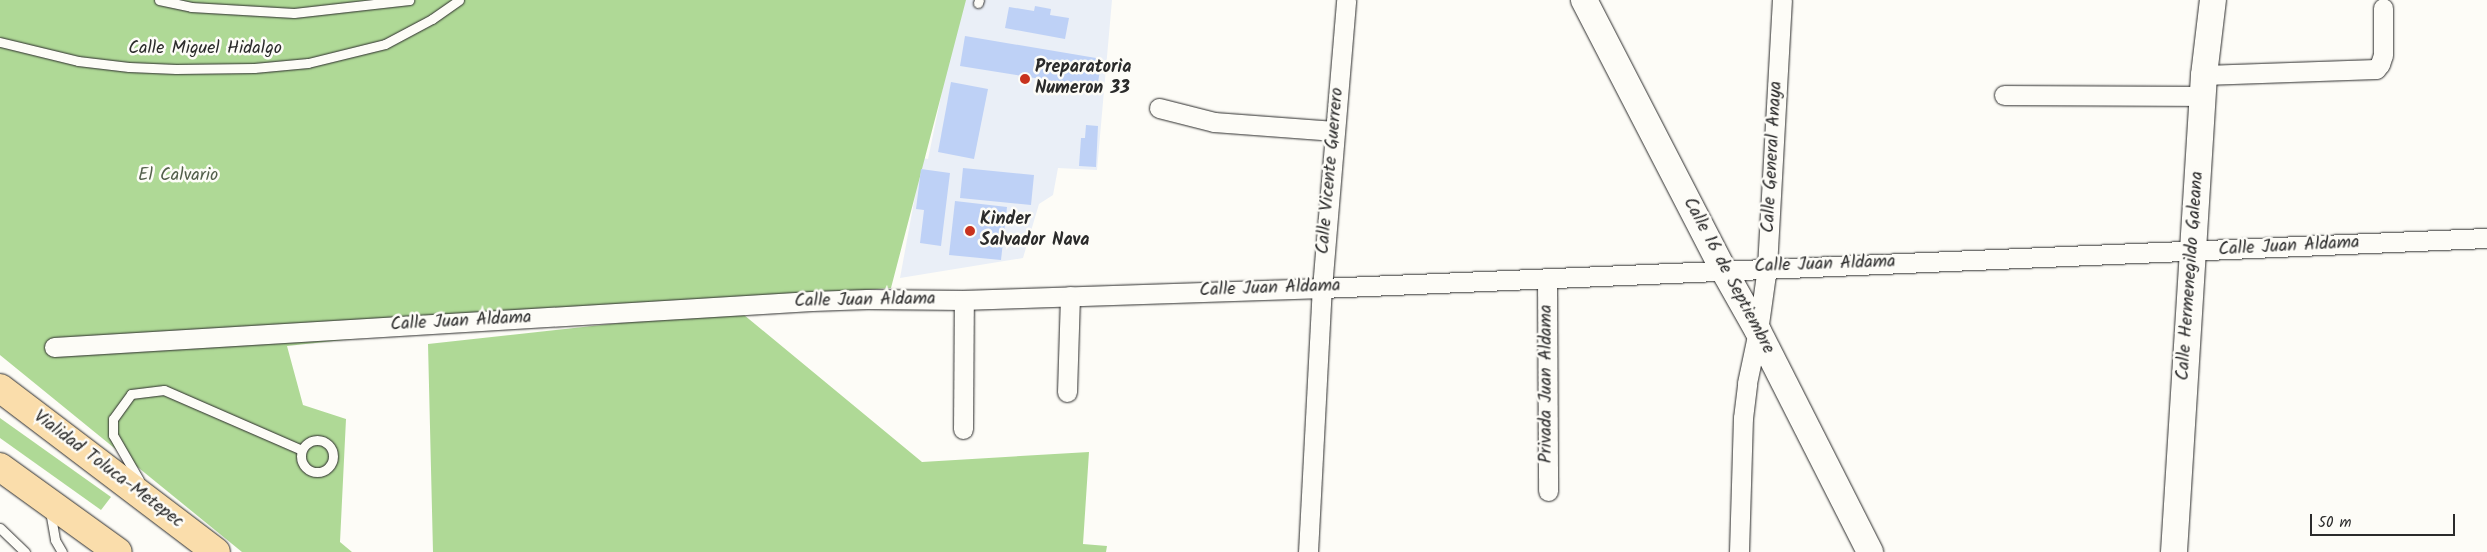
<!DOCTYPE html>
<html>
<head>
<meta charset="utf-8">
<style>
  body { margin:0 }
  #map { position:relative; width:2487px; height:552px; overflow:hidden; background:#fdfcf7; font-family:Kalam,sans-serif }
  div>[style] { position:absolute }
  .built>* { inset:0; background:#eaeff7 }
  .green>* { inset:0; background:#afd996 }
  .building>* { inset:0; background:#bed1f6 }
  .roads { filter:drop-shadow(0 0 1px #2b2b2b) drop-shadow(0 0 1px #2b2b2b) }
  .lane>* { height:9px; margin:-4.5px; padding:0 4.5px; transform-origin:4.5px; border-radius:4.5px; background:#fdfcf7 }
  .lane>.ring { margin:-4.5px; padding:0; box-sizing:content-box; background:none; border:9px solid #fdfcf7; border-radius:50% }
  .street>* { height:19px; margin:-9.5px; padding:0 9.5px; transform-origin:9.5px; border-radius:9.5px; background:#fdfcf7 }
  .secondary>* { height:26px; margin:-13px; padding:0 13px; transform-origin:13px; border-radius:13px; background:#fdfcf7 }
  .highway>* { height:28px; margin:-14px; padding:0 14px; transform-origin:14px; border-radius:14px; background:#faddab }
  .dots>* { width:14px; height:14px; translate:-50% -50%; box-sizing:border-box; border:2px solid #fdfcf7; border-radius:50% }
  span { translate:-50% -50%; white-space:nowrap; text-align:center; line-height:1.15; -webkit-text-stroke:5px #fdfcf7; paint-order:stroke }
  .street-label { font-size:18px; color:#2b2b2b }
  .poi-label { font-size:18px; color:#2b2b2b; font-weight:700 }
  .left { translate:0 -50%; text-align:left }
  .park-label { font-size:18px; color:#535f4b }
  .scale { position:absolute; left:2310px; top:514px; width:145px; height:22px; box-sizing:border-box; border:2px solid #2b2b2b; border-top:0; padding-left:6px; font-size:15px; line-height:18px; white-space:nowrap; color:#2b2b2b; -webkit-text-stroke:4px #fdfcf7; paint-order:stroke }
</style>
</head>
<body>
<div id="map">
  <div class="built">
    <i style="clip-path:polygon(961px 0,1112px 0,1097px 170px,1058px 168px,1053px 195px,1039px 204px,1023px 258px,900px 278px,922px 158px,928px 159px)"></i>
  </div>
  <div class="green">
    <i style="clip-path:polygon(0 0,966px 0,891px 288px,708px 301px,287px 346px,303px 405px,346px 419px,340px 542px,352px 552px,242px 552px,0 355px)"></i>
    <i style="clip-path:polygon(738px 310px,922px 462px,1089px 452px,1083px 544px,1107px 546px,1106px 552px,433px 552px,428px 344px)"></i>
    <i style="clip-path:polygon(0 418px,111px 497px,101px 510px,0 438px)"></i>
  </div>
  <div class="building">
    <i style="clip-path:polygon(1035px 6px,1051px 9px,1050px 15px,1069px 18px,1065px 39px,1005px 28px,1009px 7px,1034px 11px)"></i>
    <i style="clip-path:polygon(965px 36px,1102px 59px,1097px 88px,960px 66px)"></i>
    <i style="clip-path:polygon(951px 82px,988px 89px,974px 159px,938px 152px)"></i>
    <i style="clip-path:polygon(1086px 125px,1098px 126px,1096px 167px,1079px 166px,1081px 138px,1085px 138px)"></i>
    <i style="clip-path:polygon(963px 168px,1034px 175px,1031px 205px,960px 198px)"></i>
    <i style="clip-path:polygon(921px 169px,950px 173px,941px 246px,920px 243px,924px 210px,916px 209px)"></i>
    <i style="clip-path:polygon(955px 201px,1007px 207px,1001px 260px,949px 255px)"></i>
  </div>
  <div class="roads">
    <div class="lane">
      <i style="left:159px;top:0;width:33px;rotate:12deg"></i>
      <i style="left:191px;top:7px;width:103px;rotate:3.3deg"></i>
      <i style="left:294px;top:13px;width:116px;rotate:-6.4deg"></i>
      <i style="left:978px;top:3px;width:3px;rotate:-72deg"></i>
      <i style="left:0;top:42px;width:80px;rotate:13.7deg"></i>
      <i style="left:78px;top:61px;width:51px;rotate:6.7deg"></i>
      <i style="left:129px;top:67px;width:47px;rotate:2.4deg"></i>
      <i style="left:176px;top:69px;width:78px;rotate:-0.7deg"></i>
      <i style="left:254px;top:68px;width:54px;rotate:-5.3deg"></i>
      <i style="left:308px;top:63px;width:79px;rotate:-13.9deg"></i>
      <i style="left:385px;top:44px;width:53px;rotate:-28deg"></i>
      <i style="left:432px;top:19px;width:33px;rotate:-35deg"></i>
      <i class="ring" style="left:301px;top:440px;width:23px;height:23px"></i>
      <i style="left:139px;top:480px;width:52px;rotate:-120deg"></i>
      <i style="left:113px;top:435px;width:16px;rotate:-90deg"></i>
      <i style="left:113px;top:419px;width:31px;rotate:-54deg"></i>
      <i style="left:131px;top:394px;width:33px;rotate:-7deg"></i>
      <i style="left:164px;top:390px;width:150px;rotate:23.5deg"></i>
      <i style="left:50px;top:511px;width:29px;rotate:80deg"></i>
      <i style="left:55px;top:540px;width:14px;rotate:60deg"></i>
      <i style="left:0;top:528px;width:35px;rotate:44deg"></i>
    </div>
    <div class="street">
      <i style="left:2204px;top:75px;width:172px;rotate:-2deg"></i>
      <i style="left:2376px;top:69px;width:6px;rotate:-51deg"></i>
      <i style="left:2380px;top:64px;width:9px;rotate:-72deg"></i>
      <i style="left:2383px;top:55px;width:47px;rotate:-90deg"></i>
      <i style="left:2004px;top:95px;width:199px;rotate:0.3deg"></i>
      <i style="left:1159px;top:108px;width:57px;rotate:14.3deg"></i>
      <i style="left:1214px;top:122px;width:121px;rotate:4.3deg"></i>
      <i style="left:1547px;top:278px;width:213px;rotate:89.7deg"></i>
      <i style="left:54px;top:347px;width:759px;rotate:-3.47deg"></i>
      <i style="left:812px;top:301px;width:55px;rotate:-2.1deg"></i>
      <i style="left:867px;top:299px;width:97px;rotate:0.6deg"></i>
      <i style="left:964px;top:300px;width:358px;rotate:-1.9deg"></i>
      <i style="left:1322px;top:288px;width:1166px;rotate:-2.46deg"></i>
      <i style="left:1067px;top:392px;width:96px;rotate:-88.2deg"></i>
      <i style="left:963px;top:429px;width:129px;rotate:-89.6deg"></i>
      <i style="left:1308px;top:552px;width:264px;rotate:-87deg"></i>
      <i style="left:1322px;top:288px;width:289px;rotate:-85.2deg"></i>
      <i style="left:1739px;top:552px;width:134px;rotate:-88.3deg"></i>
      <i style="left:1743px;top:418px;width:35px;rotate:-83deg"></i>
      <i style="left:1747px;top:383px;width:53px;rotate:-78.1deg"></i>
      <i style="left:1758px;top:331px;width:65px;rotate:-82deg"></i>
      <i style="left:1767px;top:267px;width:267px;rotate:-86.8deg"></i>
    </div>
    <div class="secondary">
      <i style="left:1584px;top:0;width:303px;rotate:62.7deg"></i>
      <i style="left:1723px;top:269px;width:71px;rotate:60.6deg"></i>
      <i style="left:1758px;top:331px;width:248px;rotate:63.1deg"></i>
      <i style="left:2174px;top:552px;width:478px;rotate:-86.4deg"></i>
      <i style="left:2204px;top:75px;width:76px;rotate:-83.2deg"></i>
    </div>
    <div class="highway">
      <i style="left:0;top:388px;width:271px;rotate:37.2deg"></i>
      <i style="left:0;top:467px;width:145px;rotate:35.8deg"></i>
    </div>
  </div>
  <div class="dots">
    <i style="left:1025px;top:79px;background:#c8321e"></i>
    <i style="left:970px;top:231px;background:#c8321e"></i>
  </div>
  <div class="street-label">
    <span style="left:205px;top:49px">Calle Miguel Hidalgo</span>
    <span style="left:1773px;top:157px;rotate:-87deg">Calle General Anaya</span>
    <span style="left:1331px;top:171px;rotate:-85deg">Calle Vicente Guerrero</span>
    <span style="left:2289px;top:247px;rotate:-3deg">Calle Juan Aldama</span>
    <span style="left:1825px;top:265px;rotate:-2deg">Calle Juan Aldama</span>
    <span style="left:1728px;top:276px;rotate:62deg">Calle 16 de Septiembre</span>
    <span style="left:2191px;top:276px;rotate:-86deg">Calle Hermenegildo Galeana</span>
    <span style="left:1270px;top:289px;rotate:-2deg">Calle Juan Aldama</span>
    <span style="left:865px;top:301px;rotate:-1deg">Calle Juan Aldama</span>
    <span style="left:461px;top:322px;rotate:-3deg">Calle Juan Aldama</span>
    <span style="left:1547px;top:384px;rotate:-90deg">Privada Juan Aldama</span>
    <span style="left:108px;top:470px;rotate:37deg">Vialidad Toluca-Metepec</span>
  </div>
  <div class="poi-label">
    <span class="left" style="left:1035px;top:79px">Preparatoria<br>Numeron 33</span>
    <span class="left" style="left:980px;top:231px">Kinder<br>Salvador Nava</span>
  </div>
  <div class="park-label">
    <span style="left:178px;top:176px">El Calvario</span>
  </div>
  <div class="scale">50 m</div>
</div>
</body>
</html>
